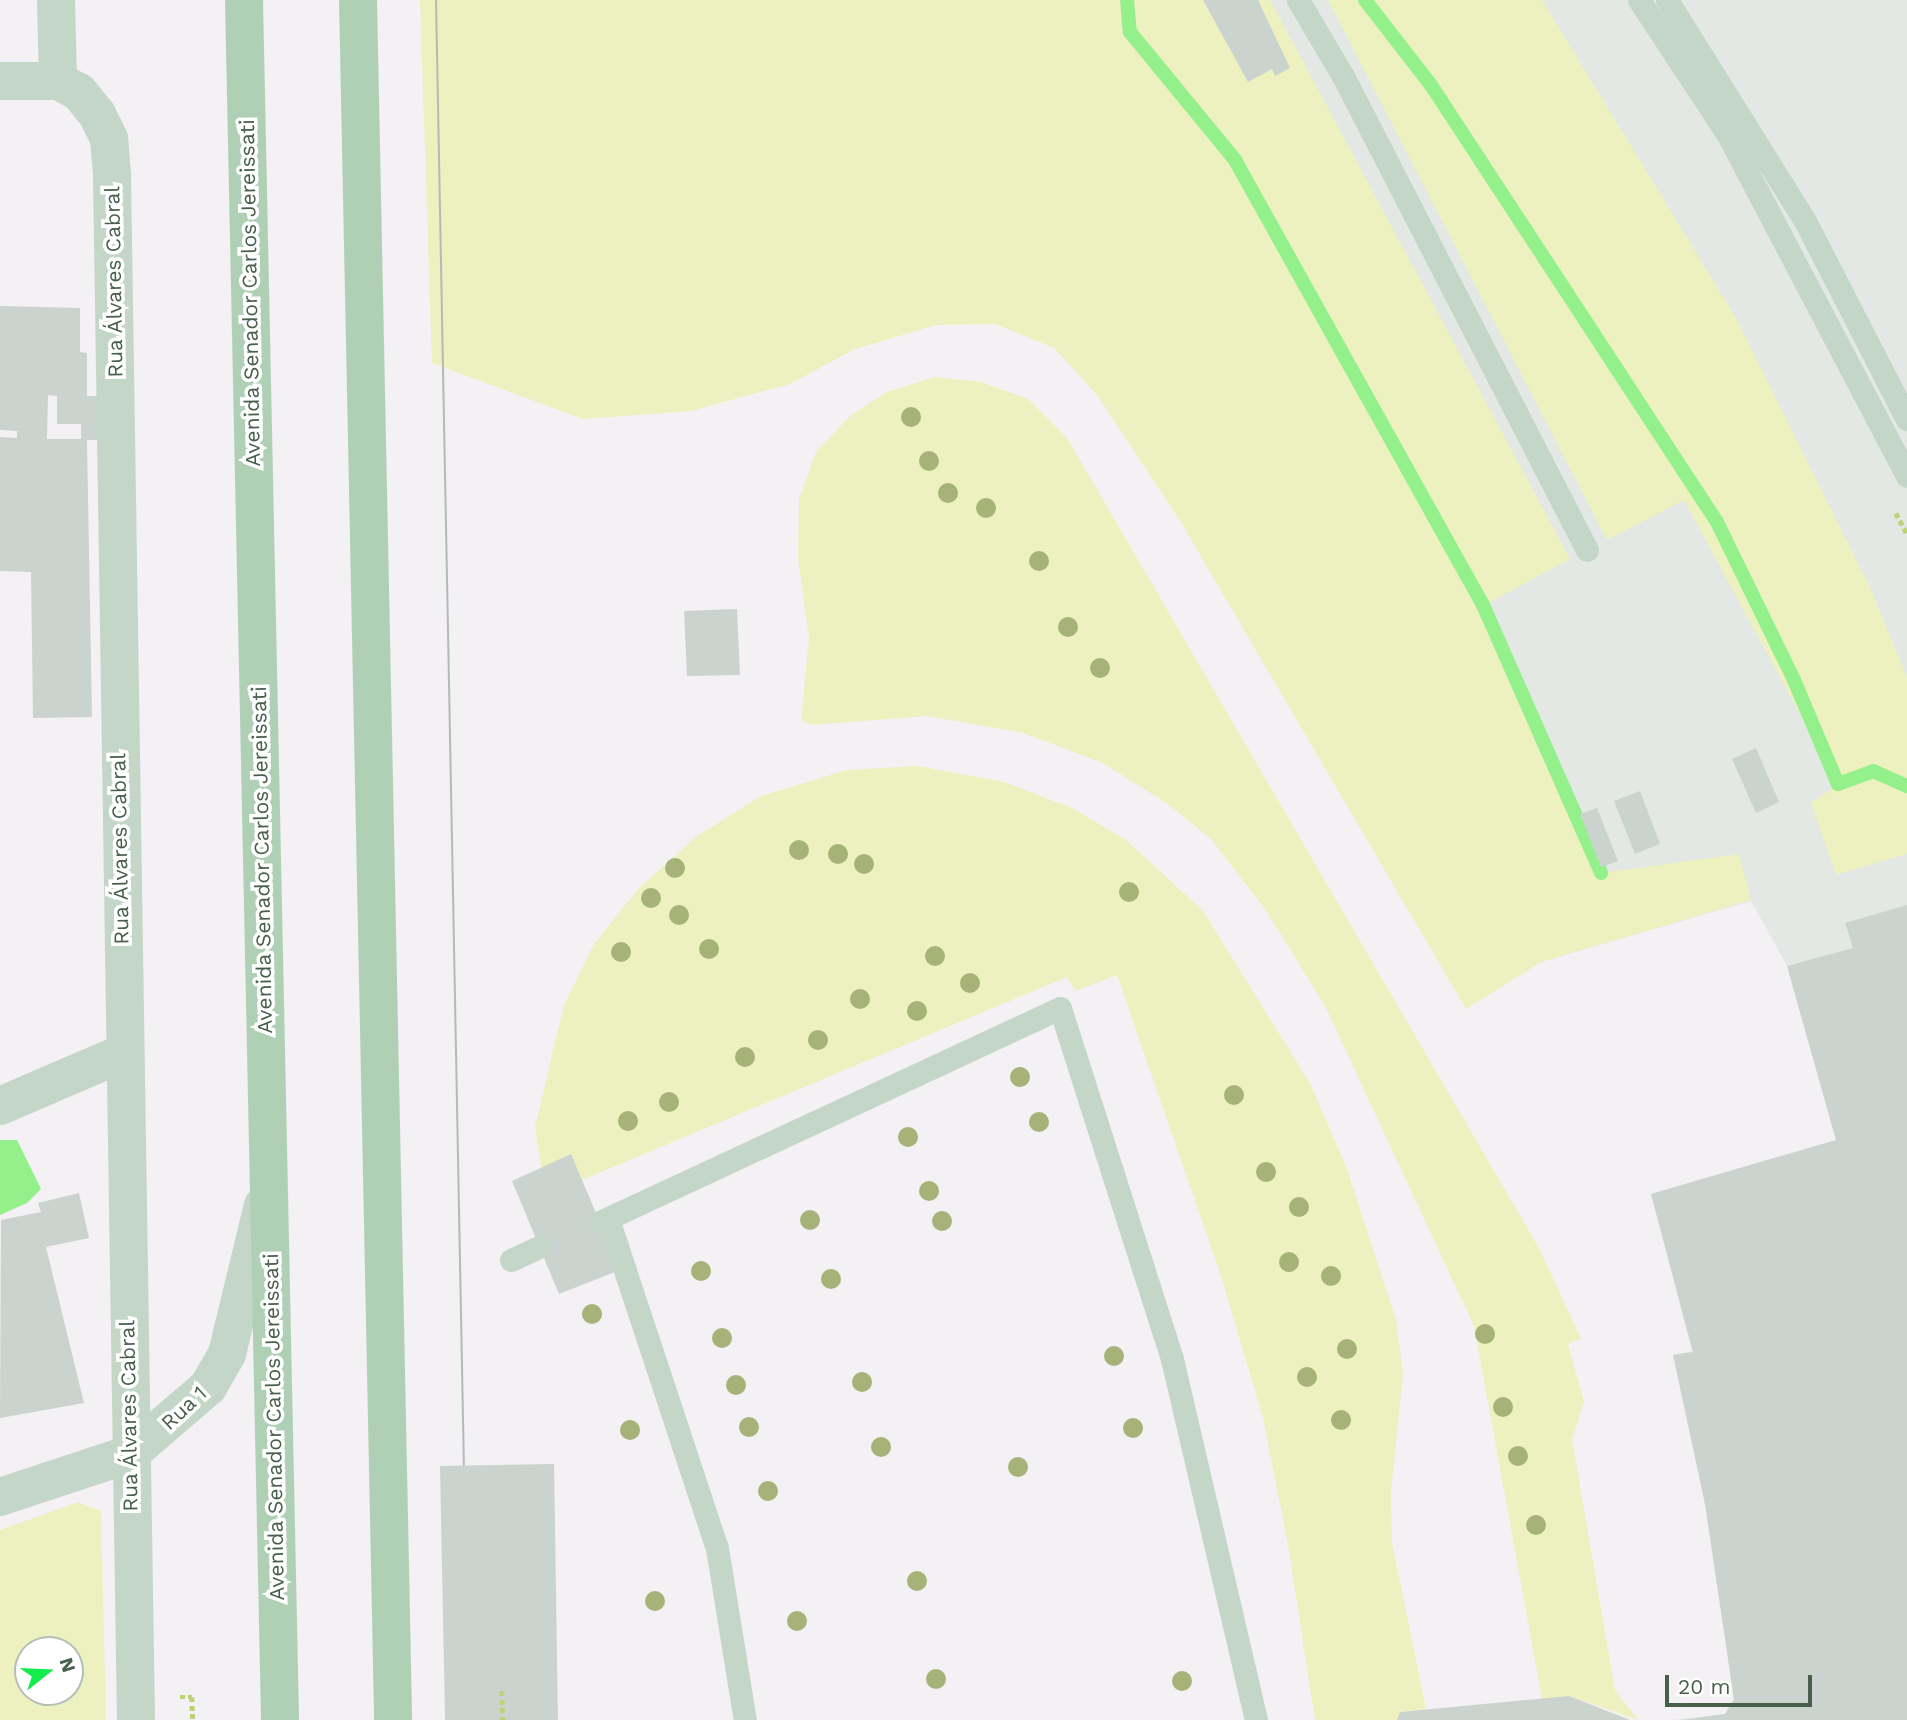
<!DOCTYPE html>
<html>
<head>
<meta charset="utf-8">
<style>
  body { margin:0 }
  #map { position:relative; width:1907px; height:1720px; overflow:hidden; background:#f3f1f3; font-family:"Work Sans",sans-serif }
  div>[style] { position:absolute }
  .airport>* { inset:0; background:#e3e8e4 }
  .green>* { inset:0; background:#edf1bf }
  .water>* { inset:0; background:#93f08a }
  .stream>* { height:14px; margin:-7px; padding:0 7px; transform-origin:7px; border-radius:7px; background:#93f08a }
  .building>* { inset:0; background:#cbd3ce }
  .path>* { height:4.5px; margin-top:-2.25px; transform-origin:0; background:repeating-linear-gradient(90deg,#bdd175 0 5px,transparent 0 8.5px) }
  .lane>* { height:23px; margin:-11.5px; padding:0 11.5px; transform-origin:11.5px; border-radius:11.5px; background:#c4d6c7 }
  .street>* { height:38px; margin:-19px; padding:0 19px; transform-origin:19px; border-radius:19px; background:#c4d6c7 }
  .primary>* { height:38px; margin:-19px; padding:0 19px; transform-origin:19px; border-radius:19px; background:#b0d0b6 }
  .tram>* { height:2px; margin:-1px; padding:0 1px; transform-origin:1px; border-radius:1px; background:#b3bbb6 }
  .trees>* { width:20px; height:20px; margin:-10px; border-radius:50%; background:#a7b278 }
  span { translate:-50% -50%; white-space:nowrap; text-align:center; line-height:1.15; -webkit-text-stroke:7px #fff; paint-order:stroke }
  .street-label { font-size:21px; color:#485f4c }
  .north { position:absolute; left:14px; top:1636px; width:70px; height:70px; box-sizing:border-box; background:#fff; border:2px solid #b6bfb7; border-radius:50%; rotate:72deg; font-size:19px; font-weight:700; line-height:28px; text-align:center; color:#485f4c }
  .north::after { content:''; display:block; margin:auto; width:24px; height:32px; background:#12ec4d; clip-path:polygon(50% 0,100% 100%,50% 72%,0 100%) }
  .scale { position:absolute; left:1665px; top:1675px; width:147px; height:32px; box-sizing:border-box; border:4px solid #485f4c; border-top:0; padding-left:9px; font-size:21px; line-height:24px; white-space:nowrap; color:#485f4c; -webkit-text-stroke:5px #fff; paint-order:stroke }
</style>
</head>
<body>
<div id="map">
  <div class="airport">
    <i style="clip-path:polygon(1005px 0,1907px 0,1907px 1720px,1672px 1720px,1725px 1714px,1734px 1699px,1705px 1504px,1673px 1355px,1692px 1351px,1651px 1194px,1836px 1140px,1787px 966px,1751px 901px,1541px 962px)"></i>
  </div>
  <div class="green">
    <i style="clip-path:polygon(420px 0,1270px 0,1570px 559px,1483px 606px,1601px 873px,1739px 854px,1751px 900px,1541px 962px,1466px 1009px,1179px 519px,1097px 395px,1054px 348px,995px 324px,936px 325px,855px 349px,790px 384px,691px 411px,583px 419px,432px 363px)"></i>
    <i style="clip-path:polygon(1328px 0,1542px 0,1736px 318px,1872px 592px,1907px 677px,1907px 854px,1836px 875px,1811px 803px,1838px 784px,1684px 500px,1607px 540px)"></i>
    <i style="clip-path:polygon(935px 377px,981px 382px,1028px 399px,1067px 438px,1540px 1250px,1581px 1339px,1568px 1344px,1584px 1401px,1572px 1440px,1615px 1690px,1638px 1720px,1569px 1696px,1542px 1699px,1474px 1326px,1325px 1006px,1267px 912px,1211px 839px,1169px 805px,1103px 763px,1023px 733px,927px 716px,812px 725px,801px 720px,809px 638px,798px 558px,799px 499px,816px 452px,850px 416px,887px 392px)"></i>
    <i style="clip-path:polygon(918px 766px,1004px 782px,1072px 808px,1126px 840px,1203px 911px,1311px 1085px,1347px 1169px,1396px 1320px,1403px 1373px,1391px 1491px,1392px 1543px,1426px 1709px,1400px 1712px,1397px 1720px,1315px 1720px,1288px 1544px,1263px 1418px,1221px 1276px,1117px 975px,1075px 991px,1067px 977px,582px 1180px,571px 1154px,541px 1168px,535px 1127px,564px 1005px,594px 944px,638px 889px,697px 836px,761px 796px,847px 770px)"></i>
    <i style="clip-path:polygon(evenodd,78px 1502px,101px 1511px,106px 1720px,0 1720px,0 1530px,78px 1502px,28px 1650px,70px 1650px,70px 1692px,28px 1692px,28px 1650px)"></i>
  </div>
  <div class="water">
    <i style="clip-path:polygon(0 1140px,17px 1140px,41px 1189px,27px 1203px,0 1215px)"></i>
  </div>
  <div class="stream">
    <i style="left:1127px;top:0;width:32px;rotate:85deg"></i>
    <i style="left:1130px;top:32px;width:166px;rotate:50.6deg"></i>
    <i style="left:1235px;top:160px;width:509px;rotate:60.87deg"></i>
    <i style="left:1483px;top:605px;width:293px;rotate:66.2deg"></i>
    <i style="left:1365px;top:0;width:108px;rotate:52.2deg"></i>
    <i style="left:1431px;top:85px;width:522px;rotate:56.8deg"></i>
    <i style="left:1717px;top:522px;width:176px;rotate:64deg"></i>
    <i style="left:1794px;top:680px;width:113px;rotate:67.1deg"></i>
    <i style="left:1838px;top:784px;width:37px;rotate:-20deg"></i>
    <i style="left:1873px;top:771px;width:37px;rotate:24deg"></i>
  </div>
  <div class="building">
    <i style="clip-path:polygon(1203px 0,1258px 0,1290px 68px,1275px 76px,1272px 69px,1248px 82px)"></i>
    <i style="clip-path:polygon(evenodd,0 306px,80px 308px,80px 352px,87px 353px,87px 396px,110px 396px,111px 440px,87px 440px,92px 717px,33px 718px,31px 572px,0 571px,0 437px,17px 438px,17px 431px,0 430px,0 306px,48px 395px,57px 396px,57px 424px,81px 424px,81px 439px,47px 439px,48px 395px)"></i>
    <i style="clip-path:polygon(737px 609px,740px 675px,687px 676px,684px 611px)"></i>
    <i style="clip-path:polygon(1756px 748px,1779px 802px,1756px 813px,1732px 759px)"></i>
    <i style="clip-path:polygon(1640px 791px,1660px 844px,1635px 854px,1614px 801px)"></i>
    <i style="clip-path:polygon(1597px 808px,1618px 861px,1601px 867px,1580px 814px)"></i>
    <i style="clip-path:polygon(1907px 905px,1907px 1720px,1682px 1720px,1725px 1714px,1734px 1699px,1705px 1504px,1673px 1355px,1693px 1352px,1651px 1194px,1836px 1140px,1787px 966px,1853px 948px,1845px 923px)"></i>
    <i style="clip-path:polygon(571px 1154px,620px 1270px,559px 1294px,512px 1181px)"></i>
    <i style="clip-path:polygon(79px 1193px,89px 1238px,46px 1247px,84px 1403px,0 1418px,1px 1220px,41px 1212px,38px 1203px)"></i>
    <i style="clip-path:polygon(554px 1464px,558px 1720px,445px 1720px,440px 1466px)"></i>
    <i style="clip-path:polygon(1569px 1696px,1630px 1720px,1397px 1720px,1400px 1712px)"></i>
  </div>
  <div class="path">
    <i style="left:1896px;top:513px;width:24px;rotate:62deg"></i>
    <i style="left:502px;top:1691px;width:29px;rotate:88deg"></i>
    <i style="left:180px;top:1697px;width:12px"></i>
    <i style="left:192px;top:1697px;width:23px;rotate:88deg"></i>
  </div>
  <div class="lane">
    <i style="left:1298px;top:0;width:88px;rotate:59.4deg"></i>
    <i style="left:1343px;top:76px;width:533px;rotate:62.76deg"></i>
    <i style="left:1639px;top:0;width:162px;rotate:56.6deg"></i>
    <i style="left:1728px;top:135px;width:385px;rotate:62.3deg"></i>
    <i style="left:1667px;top:0;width:258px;rotate:58deg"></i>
    <i style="left:1804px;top:219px;width:225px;rotate:62.8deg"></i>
    <i style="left:608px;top:1219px;width:347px;rotate:71.7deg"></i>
    <i style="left:717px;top:1548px;width:174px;rotate:80.8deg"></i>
    <i style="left:600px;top:1222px;width:507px;rotate:-24.95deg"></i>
    <i style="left:1060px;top:1008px;width:368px;rotate:72.3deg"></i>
    <i style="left:1172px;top:1359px;width:371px;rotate:76.9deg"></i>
    <i style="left:511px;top:1260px;width:31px;rotate:-25deg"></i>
  </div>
  <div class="street">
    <i style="left:56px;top:0;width:81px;rotate:88.6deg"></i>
    <i style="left:0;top:81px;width:58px"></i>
    <i style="left:58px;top:81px;width:24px;rotate:28deg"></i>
    <i style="left:79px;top:92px;width:28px;rotate:51deg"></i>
    <i style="left:97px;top:114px;width:28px;rotate:64deg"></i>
    <i style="left:109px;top:139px;width:37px;rotate:85deg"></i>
    <i style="left:112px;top:176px;width:1544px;rotate:89.11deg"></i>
    <i style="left:0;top:1106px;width:134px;rotate:-23.3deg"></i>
    <i style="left:0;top:1497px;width:137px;rotate:-18.3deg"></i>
    <i style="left:130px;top:1454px;width:103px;rotate:-40.7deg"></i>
    <i style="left:208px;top:1387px;width:38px;rotate:-60deg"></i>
    <i style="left:227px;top:1354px;width:153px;rotate:-76.4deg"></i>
  </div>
  <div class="primary">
    <i style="left:244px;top:0;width:1720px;rotate:88.8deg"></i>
    <i style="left:358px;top:0;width:1720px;rotate:88.83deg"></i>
  </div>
  <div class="tram">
    <i style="left:436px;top:0;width:1465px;rotate:88.91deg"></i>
  </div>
  <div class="trees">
    <i style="left:911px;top:417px"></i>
    <i style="left:929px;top:461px"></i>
    <i style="left:948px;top:493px"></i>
    <i style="left:986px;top:508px"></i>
    <i style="left:1039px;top:561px"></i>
    <i style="left:1068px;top:627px"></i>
    <i style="left:1100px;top:668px"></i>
    <i style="left:799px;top:850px"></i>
    <i style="left:838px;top:854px"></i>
    <i style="left:864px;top:864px"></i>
    <i style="left:675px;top:868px"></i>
    <i style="left:1129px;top:892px"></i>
    <i style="left:651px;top:898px"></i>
    <i style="left:679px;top:915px"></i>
    <i style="left:709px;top:949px"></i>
    <i style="left:621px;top:952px"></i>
    <i style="left:935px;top:956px"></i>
    <i style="left:970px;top:983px"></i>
    <i style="left:860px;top:999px"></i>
    <i style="left:917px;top:1011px"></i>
    <i style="left:818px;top:1040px"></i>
    <i style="left:745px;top:1057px"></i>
    <i style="left:1020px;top:1077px"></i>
    <i style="left:1234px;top:1095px"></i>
    <i style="left:669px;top:1102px"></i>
    <i style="left:628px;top:1121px"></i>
    <i style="left:1039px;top:1122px"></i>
    <i style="left:908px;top:1137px"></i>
    <i style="left:1266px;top:1172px"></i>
    <i style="left:929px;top:1191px"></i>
    <i style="left:1299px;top:1207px"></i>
    <i style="left:810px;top:1220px"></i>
    <i style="left:942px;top:1221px"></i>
    <i style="left:1289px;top:1262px"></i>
    <i style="left:701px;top:1271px"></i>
    <i style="left:1331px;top:1276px"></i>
    <i style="left:831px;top:1279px"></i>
    <i style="left:592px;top:1314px"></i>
    <i style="left:1485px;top:1334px"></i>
    <i style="left:722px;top:1338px"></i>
    <i style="left:1347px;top:1349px"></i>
    <i style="left:1114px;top:1356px"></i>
    <i style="left:1307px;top:1377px"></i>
    <i style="left:862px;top:1382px"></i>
    <i style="left:736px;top:1385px"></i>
    <i style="left:1503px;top:1407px"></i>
    <i style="left:1341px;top:1420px"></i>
    <i style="left:749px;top:1427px"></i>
    <i style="left:1133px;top:1428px"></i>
    <i style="left:630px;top:1430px"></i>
    <i style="left:881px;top:1447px"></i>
    <i style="left:1518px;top:1456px"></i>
    <i style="left:1018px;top:1467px"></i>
    <i style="left:768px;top:1491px"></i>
    <i style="left:1536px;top:1525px"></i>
    <i style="left:917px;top:1581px"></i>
    <i style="left:655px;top:1601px"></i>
    <i style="left:797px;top:1621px"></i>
    <i style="left:936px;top:1679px"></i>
    <i style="left:1182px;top:1681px"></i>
  </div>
  <div class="street-label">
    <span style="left:114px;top:282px;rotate:-91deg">Rua Álvares Cabral</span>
    <span style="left:250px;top:293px;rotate:-91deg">Avenida Senador Carlos Jereissati</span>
    <span style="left:120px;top:849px;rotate:-91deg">Rua Álvares Cabral</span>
    <span style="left:262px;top:860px;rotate:-91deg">Avenida Senador Carlos Jereissati</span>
    <span style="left:184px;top:1408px;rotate:-43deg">Rua 1</span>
    <span style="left:129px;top:1416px;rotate:-91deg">Rua Álvares Cabral</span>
    <span style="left:274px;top:1427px;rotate:-91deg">Avenida Senador Carlos Jereissati</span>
  </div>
  <div class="north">N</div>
  <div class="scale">20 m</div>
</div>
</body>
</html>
